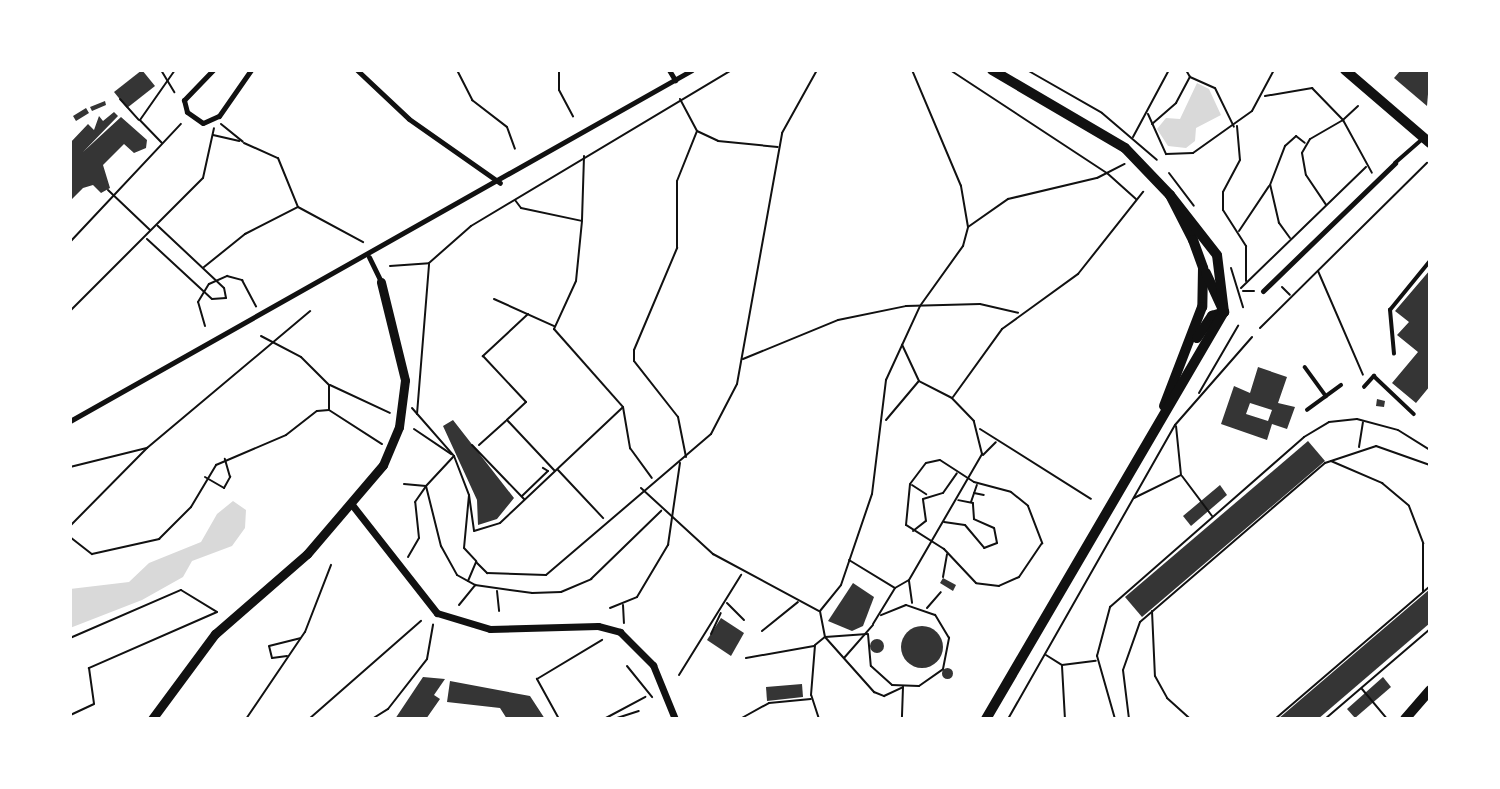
<!DOCTYPE html>
<html>
<head>
<meta charset="utf-8">
<style>
  body { margin:0 }
  #map { position:relative; width:1500px; height:789px; overflow:hidden; background:#fff; font-family:Karla,sans-serif }
  div>[style] { position:absolute }
  .water>* { inset:0; background:#d9d9d9 }
  .building>* { inset:0; background:#353535 }
  .round { border-radius:50% }
  .path>* { height:2px; margin:-1px; padding:0 1px; transform-origin:1px; border-radius:1px; background:#111 }
  .service>* { height:3.5px; margin:-1.75px; padding:0 1.75px; transform-origin:1.75px; border-radius:1.75px; background:#111 }
  .pedestrian>* { height:5px; margin:-2.5px; padding:0 2.5px; transform-origin:2.5px; border-radius:2.5px; background:#111 }
  .minor>* { height:7px; margin:-3.5px; padding:0 3.5px; transform-origin:3.5px; border-radius:3.5px; background:#111 }
  .tertiary>* { height:9px; margin:-4.5px; padding:0 4.5px; transform-origin:4.5px; border-radius:4.5px; background:#111 }
  .secondary>* { height:10px; margin:-5px; padding:0 5px; transform-origin:5px; border-radius:5px; background:#111 }
  .primary>* { height:10px; margin:-5px; padding:0 5px; transform-origin:5px; border-radius:5px; background:#111 }
  span { translate:-50% -50%; white-space:nowrap; text-align:center; line-height:1.15; -webkit-text-stroke:5px #fff; paint-order:stroke }
  .frame { position:absolute; inset:0; border:72px solid #fff; pointer-events:none }
</style>
</head>
<body>
<div id="map">
  <div class="water">
    <i style="clip-path:polygon(1197px 83px,1209px 89px,1221px 115px,1196px 128px,1195px 141px,1186px 148px,1168px 146px,1157px 129px,1166px 118px,1180px 119px)"></i>
    <i style="clip-path:polygon(233px 501px,246px 510px,245px 528px,232px 546px,192px 561px,183px 577px,142px 600px,70px 628px,70px 589px,129px 582px,149px 563px,201px 542px,217px 514px)"></i>
  </div>
  <div class="building">
    <i style="clip-path:polygon(142px 70px,155px 86px,127px 108px,114px 92px)"></i>
    <i style="clip-path:polygon(1401px 70px,1430px 70px,1427px 106px,1394px 78px)"></i>
    <i style="clip-path:polygon(105px 101px,106px 105px,92px 111px,90px 107px)"></i>
    <i style="clip-path:polygon(86px 108px,89px 113px,76px 121px,73px 116px)"></i>
    <i style="clip-path:polygon(114px 112px,118px 116px,83px 152px,121px 117px,147px 140px,146px 148px,134px 153px,124px 144px,103px 165px,110px 188px,101px 193px,93px 185px,83px 188px,70px 201px,70px 143px,88px 124px,94px 130px,99px 116px,103px 121px)"></i>
    <i style="clip-path:polygon(1430px 270px,1430px 386px,1416px 403px,1392px 383px,1418px 352px,1397px 335px,1409px 322px,1395px 311px)"></i>
    <i style="clip-path:polygon(evenodd,1258px 367px,1287px 377px,1278px 403px,1295px 407px,1287px 429px,1272px 424px,1267px 440px,1221px 424px,1234px 386px,1250px 393px,1258px 367px,1250px 403px,1272px 410px,1268px 421px,1246px 414px,1250px 403px)"></i>
    <i style="clip-path:polygon(1377px 399px,1385px 401px,1384px 407px,1376px 406px)"></i>
    <i style="clip-path:polygon(453px 420px,514px 498px,497px 519px,478px 525px,477px 500px,443px 426px)"></i>
    <i style="clip-path:polygon(1308px 441px,1325px 461px,1142px 617px,1125px 597px)"></i>
    <i style="clip-path:polygon(1220px 485px,1227px 495px,1191px 526px,1183px 516px)"></i>
    <i style="clip-path:polygon(943px 578px,956px 585px,953px 591px,940px 583px)"></i>
    <i style="clip-path:polygon(853px 583px,874px 597px,863px 626px,852px 631px,828px 621px)"></i>
    <i style="clip-path:polygon(1430px 589px,1430px 623px,1318px 719px,1278px 719px)"></i>
    <i style="clip-path:polygon(721px 618px,744px 633px,731px 656px,707px 640px)"></i>
    <i class="round" style="left:901px;top:626px;width:42px;height:42px"></i>
    <i class="round" style="left:870px;top:639px;width:14px;height:14px"></i>
    <i class="round" style="left:941.5px;top:667.5px;width:11px;height:11px"></i>
    <i style="clip-path:polygon(423px 677px,445px 679px,434px 695px,440px 699px,426px 719px,395px 719px)"></i>
    <i style="clip-path:polygon(1383px 677px,1391px 687px,1355px 718px,1347px 709px)"></i>
    <i style="clip-path:polygon(450px 681px,530px 696px,545px 719px,507px 719px,500px 708px,447px 702px)"></i>
    <i style="clip-path:polygon(802px 684px,803px 697px,767px 701px,766px 687px)"></i>
  </div>
  <div class="path">
    <i style="left:161px;top:70px;width:26px;rotate:59deg"></i>
    <i style="left:457px;top:70px;width:34px;rotate:63deg"></i>
    <i style="left:472px;top:100px;width:44px;rotate:37.6deg"></i>
    <i style="left:507px;top:127px;width:23px;rotate:70deg"></i>
    <i style="left:559px;top:70px;width:20px;rotate:90deg"></i>
    <i style="left:559px;top:90px;width:30px;rotate:62deg"></i>
    <i style="left:950px;top:70px;width:188px;rotate:33.3deg"></i>
    <i style="left:1107px;top:173px;width:39px;rotate:42deg"></i>
    <i style="left:1027px;top:70px;width:86px;rotate:29.8deg"></i>
    <i style="left:1102px;top:113px;width:72px;rotate:40.5deg"></i>
    <i style="left:1190px;top:77px;width:27px;rotate:24deg"></i>
    <i style="left:1215px;top:88px;width:43px;rotate:64deg"></i>
    <i style="left:1265px;top:96px;width:48px;rotate:-9.7deg"></i>
    <i style="left:1312px;top:88px;width:45px;rotate:45.9deg"></i>
    <i style="left:1343px;top:120px;width:38px;rotate:150deg"></i>
    <i style="left:1310px;top:139px;width:16px;rotate:120deg"></i>
    <i style="left:1302px;top:153px;width:22px;rotate:80deg"></i>
    <i style="left:1306px;top:175px;width:36px;rotate:56deg"></i>
    <i style="left:120px;top:99px;width:28px;rotate:48deg"></i>
    <i style="left:680px;top:99px;width:36px;rotate:62deg"></i>
    <i style="left:697px;top:131px;width:23px;rotate:25deg"></i>
    <i style="left:718px;top:141px;width:60px;rotate:5.7deg"></i>
    <i style="left:1358px;top:106px;width:21px;rotate:137deg"></i>
    <i style="left:1343px;top:120px;width:60px;rotate:61.3deg"></i>
    <i style="left:1148px;top:114px;width:44px;rotate:65.8deg"></i>
    <i style="left:1166px;top:154px;width:27px;rotate:-2deg"></i>
    <i style="left:1193px;top:153px;width:72px;rotate:-35.4deg"></i>
    <i style="left:1252px;top:111px;width:47px;rotate:-61.8deg"></i>
    <i style="left:221px;top:124px;width:28px;rotate:39deg"></i>
    <i style="left:1152px;top:124px;width:32px;rotate:-41deg"></i>
    <i style="left:1176px;top:103px;width:30px;rotate:-62deg"></i>
    <i style="left:1190px;top:77px;width:8px;rotate:-120deg"></i>
    <i style="left:1237px;top:126px;width:34px;rotate:85deg"></i>
    <i style="left:1240px;top:160px;width:36px;rotate:118deg"></i>
    <i style="left:1223px;top:192px;width:18px;rotate:90deg"></i>
    <i style="left:1223px;top:210px;width:43px;rotate:57.4deg"></i>
    <i style="left:1246px;top:246px;width:35px;rotate:90deg"></i>
    <i style="left:213px;top:135px;width:27px;rotate:13deg"></i>
    <i style="left:1133px;top:137px;width:76px;rotate:-61.8deg"></i>
    <i style="left:162px;top:143px;width:32px;rotate:-134deg"></i>
    <i style="left:140px;top:120px;width:61px;rotate:-55deg"></i>
    <i style="left:244px;top:143px;width:37px;rotate:24deg"></i>
    <i style="left:278px;top:158px;width:53px;rotate:67.8deg"></i>
    <i style="left:298px;top:207px;width:74px;rotate:28.3deg"></i>
    <i style="left:1169px;top:173px;width:41px;rotate:52.9deg"></i>
    <i style="left:108px;top:190px;width:58px;rotate:43.6deg"></i>
    <i style="left:515px;top:200px;width:10px;rotate:53deg"></i>
    <i style="left:521px;top:208px;width:62px;rotate:12deg"></i>
    <i style="left:582px;top:221px;width:60px;rotate:95.7deg"></i>
    <i style="left:576px;top:281px;width:53px;rotate:114.6deg"></i>
    <i style="left:554px;top:329px;width:104px;rotate:48.5deg"></i>
    <i style="left:623px;top:407px;width:42px;rotate:80.3deg"></i>
    <i style="left:630px;top:448px;width:37px;rotate:54deg"></i>
    <i style="left:582px;top:220px;width:64px;rotate:-88.2deg"></i>
    <i style="left:968px;top:227px;width:49px;rotate:-35deg"></i>
    <i style="left:1008px;top:199px;width:91px;rotate:-13.3deg"></i>
    <i style="left:1097px;top:178px;width:31px;rotate:-27deg"></i>
    <i style="left:1239px;top:231px;width:54px;rotate:-56.3deg"></i>
    <i style="left:1290px;top:238px;width:19px;rotate:-126deg"></i>
    <i style="left:1279px;top:223px;width:39px;rotate:-103deg"></i>
    <i style="left:1270px;top:185px;width:42px;rotate:-69deg"></i>
    <i style="left:1285px;top:146px;width:15px;rotate:-42deg"></i>
    <i style="left:1296px;top:136px;width:11px;rotate:38deg"></i>
    <i style="left:147px;top:239px;width:88px;rotate:42.7deg"></i>
    <i style="left:212px;top:299px;width:14px;rotate:-4deg"></i>
    <i style="left:226px;top:298px;width:10px;rotate:-101deg"></i>
    <i style="left:224px;top:288px;width:91px;rotate:-136.8deg"></i>
    <i style="left:70px;top:242px;width:162px;rotate:-46.8deg"></i>
    <i style="left:390px;top:266px;width:39px;rotate:-4deg"></i>
    <i style="left:429px;top:263px;width:56px;rotate:-41.4deg"></i>
    <i style="left:471px;top:226px;width:304px;rotate:-30.9deg"></i>
    <i style="left:204px;top:267px;width:53px;rotate:-38.8deg"></i>
    <i style="left:245px;top:234px;width:59px;rotate:-27deg"></i>
    <i style="left:1231px;top:268px;width:41px;rotate:72.9deg"></i>
    <i style="left:1318px;top:271px;width:113px;rotate:66.6deg"></i>
    <i style="left:1282px;top:287px;width:11px;rotate:45deg"></i>
    <i style="left:1241px;top:288px;width:174px;rotate:-44.1deg"></i>
    <i style="left:1243px;top:291px;width:11px"></i>
    <i style="left:494px;top:299px;width:66px;rotate:24.2deg"></i>
    <i style="left:70px;top:311px;width:188px;rotate:-45deg"></i>
    <i style="left:203px;top:178px;width:51px;rotate:-77.6deg"></i>
    <i style="left:528px;top:314px;width:62px;rotate:137deg"></i>
    <i style="left:483px;top:356px;width:63px;rotate:46.9deg"></i>
    <i style="left:526px;top:402px;width:26px;rotate:137deg"></i>
    <i style="left:507px;top:420px;width:69px;rotate:46.8deg"></i>
    <i style="left:205px;top:326px;width:25px;rotate:-106deg"></i>
    <i style="left:198px;top:302px;width:21px;rotate:-59deg"></i>
    <i style="left:209px;top:284px;width:20px;rotate:-24deg"></i>
    <i style="left:227px;top:276px;width:16px;rotate:15deg"></i>
    <i style="left:242px;top:280px;width:30px;rotate:62deg"></i>
    <i style="left:1260px;top:328px;width:235px;rotate:-44.7deg"></i>
    <i style="left:261px;top:336px;width:45px;rotate:27.7deg"></i>
    <i style="left:301px;top:357px;width:40px;rotate:45deg"></i>
    <i style="left:329px;top:385px;width:24px;rotate:90deg"></i>
    <i style="left:743px;top:359px;width:103px;rotate:-22.3deg"></i>
    <i style="left:838px;top:320px;width:69px;rotate:-11.6deg"></i>
    <i style="left:906px;top:306px;width:74px;rotate:-1.5deg"></i>
    <i style="left:980px;top:304px;width:39px;rotate:13deg"></i>
    <i style="left:330px;top:385px;width:66px;rotate:25deg"></i>
    <i style="left:1199px;top:393px;width:78px;rotate:-59.8deg"></i>
    <i style="left:953px;top:397px;width:84px;rotate:-54.2deg"></i>
    <i style="left:1002px;top:329px;width:94px;rotate:-35.9deg"></i>
    <i style="left:1078px;top:274px;width:105px;rotate:-51.6deg"></i>
    <i style="left:412px;top:408px;width:64px;rotate:48.8deg"></i>
    <i style="left:454px;top:456px;width:42px;rotate:69deg"></i>
    <i style="left:469px;top:495px;width:53px;rotate:95.4deg"></i>
    <i style="left:464px;top:548px;width:18px;rotate:47deg"></i>
    <i style="left:417px;top:414px;width:150px;rotate:-85.4deg"></i>
    <i style="left:886px;top:420px;width:50px;rotate:-49.9deg"></i>
    <i style="left:414px;top:429px;width:45px;rotate:34deg"></i>
    <i style="left:980px;top:429px;width:131px;rotate:32.2deg"></i>
    <i style="left:472px;top:445px;width:75px;rotate:46.1deg"></i>
    <i style="left:479px;top:445px;width:36px;rotate:-42deg"></i>
    <i style="left:1359px;top:447px;width:25px;rotate:-81deg"></i>
    <i style="left:983px;top:455px;width:18px;rotate:-45deg"></i>
    <i style="left:686px;top:457px;width:41px;rotate:-101.3deg"></i>
    <i style="left:678px;top:417px;width:71px;rotate:-128.2deg"></i>
    <i style="left:634px;top:361px;width:11px;rotate:-90deg"></i>
    <i style="left:634px;top:350px;width:111px;rotate:-67.1deg"></i>
    <i style="left:677px;top:248px;width:67px;rotate:-90deg"></i>
    <i style="left:677px;top:181px;width:54px;rotate:-68.2deg"></i>
    <i style="left:940px;top:460px;width:40px;rotate:32.9deg"></i>
    <i style="left:974px;top:482px;width:38px;rotate:15deg"></i>
    <i style="left:1011px;top:492px;width:22px;rotate:39deg"></i>
    <i style="left:1028px;top:506px;width:40px;rotate:69deg"></i>
    <i style="left:1042px;top:543px;width:41px;rotate:124.1deg"></i>
    <i style="left:1019px;top:577px;width:22px;rotate:156deg"></i>
    <i style="left:999px;top:586px;width:23px;rotate:-173deg"></i>
    <i style="left:976px;top:583px;width:47px;rotate:-133.3deg"></i>
    <i style="left:944px;top:549px;width:45px;rotate:-147.7deg"></i>
    <i style="left:906px;top:525px;width:41px;rotate:-84.4deg"></i>
    <i style="left:910px;top:484px;width:26px;rotate:-53deg"></i>
    <i style="left:926px;top:463px;width:14px;rotate:-12deg"></i>
    <i style="left:1331px;top:461px;width:56px;rotate:23.3deg"></i>
    <i style="left:1382px;top:483px;width:35px;rotate:40deg"></i>
    <i style="left:1409px;top:506px;width:40px;rotate:69deg"></i>
    <i style="left:1423px;top:543px;width:49px;rotate:90deg"></i>
    <i style="left:70px;top:467px;width:79px;rotate:-13.9deg"></i>
    <i style="left:558px;top:470px;width:66px;rotate:46.8deg"></i>
    <i style="left:1182px;top:476px;width:50px;rotate:53.1deg"></i>
    <i style="left:205px;top:477px;width:22px;rotate:30deg"></i>
    <i style="left:224px;top:488px;width:13px;rotate:-61deg"></i>
    <i style="left:230px;top:477px;width:19px;rotate:-106deg"></i>
    <i style="left:404px;top:484px;width:22px;rotate:5deg"></i>
    <i style="left:426px;top:486px;width:41px;rotate:-47deg"></i>
    <i style="left:912px;top:485px;width:17px;rotate:33deg"></i>
    <i style="left:641px;top:488px;width:98px;rotate:42.5deg"></i>
    <i style="left:713px;top:554px;width:120px;rotate:28.3deg"></i>
    <i style="left:974px;top:493px;width:10px;rotate:11deg"></i>
    <i style="left:469px;top:495px;width:36px;rotate:82deg"></i>
    <i style="left:474px;top:531px;width:27px;rotate:-17deg"></i>
    <i style="left:500px;top:523px;width:168px;rotate:-43.3deg"></i>
    <i style="left:522px;top:496px;width:36px;rotate:-44deg"></i>
    <i style="left:548px;top:471px;width:6px;rotate:-149deg"></i>
    <i style="left:1134px;top:498px;width:52px;rotate:-26.1deg"></i>
    <i style="left:1181px;top:475px;width:49px;rotate:-95.8deg"></i>
    <i style="left:971px;top:502px;width:18px;rotate:-71deg"></i>
    <i style="left:944px;top:522px;width:21px;rotate:8deg"></i>
    <i style="left:965px;top:525px;width:30px;rotate:50deg"></i>
    <i style="left:984px;top:548px;width:14px;rotate:-21deg"></i>
    <i style="left:997px;top:543px;width:15px;rotate:-101deg"></i>
    <i style="left:994px;top:528px;width:22px;rotate:-156deg"></i>
    <i style="left:974px;top:519px;width:16px;rotate:-94deg"></i>
    <i style="left:973px;top:503px;width:15px;rotate:-169deg"></i>
    <i style="left:70px;top:526px;width:110px;rotate:-45.4deg"></i>
    <i style="left:147px;top:448px;width:213px;rotate:-40deg"></i>
    <i style="left:913px;top:531px;width:16px;rotate:-38deg"></i>
    <i style="left:926px;top:521px;width:22px;rotate:-98deg"></i>
    <i style="left:923px;top:499px;width:21px;rotate:-17deg"></i>
    <i style="left:943px;top:493px;width:24px;rotate:-55deg"></i>
    <i style="left:70px;top:537px;width:28px;rotate:38deg"></i>
    <i style="left:92px;top:554px;width:69px;rotate:-12.6deg"></i>
    <i style="left:159px;top:539px;width:45px;rotate:-45deg"></i>
    <i style="left:191px;top:507px;width:49px;rotate:-59.2deg"></i>
    <i style="left:216px;top:465px;width:76px;rotate:-23.2deg"></i>
    <i style="left:286px;top:435px;width:39px;rotate:-38deg"></i>
    <i style="left:317px;top:411px;width:12px;rotate:-5deg"></i>
    <i style="left:329px;top:410px;width:63px;rotate:32.7deg"></i>
    <i style="left:408px;top:557px;width:22px;rotate:-60deg"></i>
    <i style="left:419px;top:538px;width:36px;rotate:-96deg"></i>
    <i style="left:415px;top:502px;width:19px;rotate:-55deg"></i>
    <i style="left:426px;top:486px;width:62px;rotate:76deg"></i>
    <i style="left:441px;top:546px;width:33px;rotate:61deg"></i>
    <i style="left:457px;top:575px;width:21px;rotate:29deg"></i>
    <i style="left:475px;top:585px;width:58px;rotate:8deg"></i>
    <i style="left:532px;top:593px;width:29px;rotate:-2deg"></i>
    <i style="left:561px;top:592px;width:33px;rotate:-23deg"></i>
    <i style="left:591px;top:579px;width:98px;rotate:-44.2deg"></i>
    <i style="left:849px;top:560px;width:54px;rotate:31.3deg"></i>
    <i style="left:943px;top:577px;width:23px;rotate:-80deg"></i>
    <i style="left:468px;top:581px;width:21px;rotate:-67deg"></i>
    <i style="left:476px;top:562px;width:16px;rotate:45deg"></i>
    <i style="left:487px;top:573px;width:59px;rotate:1.9deg"></i>
    <i style="left:546px;top:575px;width:217px;rotate:-40.5deg"></i>
    <i style="left:711px;top:434px;width:56px;rotate:-62.5deg"></i>
    <i style="left:737px;top:384px;width:255px;rotate:-79.8deg"></i>
    <i style="left:782px;top:133px;width:72px;rotate:-60.9deg"></i>
    <i style="left:909px;top:581px;width:22px;rotate:82deg"></i>
    <i style="left:497px;top:591px;width:20px;rotate:84deg"></i>
    <i style="left:727px;top:603px;width:24px;rotate:45deg"></i>
    <i style="left:459px;top:605px;width:26px;rotate:-51deg"></i>
    <i style="left:623px;top:605px;width:18px;rotate:87deg"></i>
    <i style="left:610px;top:608px;width:29px;rotate:-22deg"></i>
    <i style="left:637px;top:597px;width:61px;rotate:-59.2deg"></i>
    <i style="left:668px;top:545px;width:83px;rotate:-81.7deg"></i>
    <i style="left:927px;top:608px;width:21px;rotate:-49deg"></i>
    <i style="left:1152px;top:611px;width:65px;rotate:87.4deg"></i>
    <i style="left:1155px;top:676px;width:25px;rotate:61deg"></i>
    <i style="left:1167px;top:698px;width:31px;rotate:42deg"></i>
    <i style="left:873px;top:624px;width:42px;rotate:-58.6deg"></i>
    <i style="left:895px;top:588px;width:16px;rotate:-30deg"></i>
    <i style="left:909px;top:580px;width:146px;rotate:-59.9deg"></i>
    <i style="left:982px;top:454px;width:34px;rotate:-104deg"></i>
    <i style="left:974px;top:421px;width:32px;rotate:-134deg"></i>
    <i style="left:952px;top:398px;width:37px;rotate:-153deg"></i>
    <i style="left:919px;top:381px;width:40px;rotate:-115deg"></i>
    <i style="left:762px;top:631px;width:46px;rotate:-38.9deg"></i>
    <i style="left:711px;top:634px;width:23px;rotate:-65deg"></i>
    <i style="left:867px;top:634px;width:42px;rotate:175.9deg"></i>
    <i style="left:825px;top:637px;width:74px;rotate:48.3deg"></i>
    <i style="left:874px;top:692px;width:11px;rotate:22deg"></i>
    <i style="left:884px;top:696px;width:21px;rotate:-25deg"></i>
    <i style="left:903px;top:687px;width:32px;rotate:92deg"></i>
    <i style="left:868px;top:634px;width:32px;rotate:85deg"></i>
    <i style="left:871px;top:666px;width:28px;rotate:42deg"></i>
    <i style="left:892px;top:685px;width:27px;rotate:2deg"></i>
    <i style="left:919px;top:686px;width:29px;rotate:-35deg"></i>
    <i style="left:943px;top:669px;width:32px;rotate:-79deg"></i>
    <i style="left:949px;top:638px;width:27px;rotate:-121deg"></i>
    <i style="left:935px;top:615px;width:31px;rotate:-161deg"></i>
    <i style="left:906px;top:605px;width:27px;rotate:158deg"></i>
    <i style="left:70px;top:638px;width:121px;rotate:-23.4deg"></i>
    <i style="left:181px;top:590px;width:42px;rotate:31.4deg"></i>
    <i style="left:217px;top:612px;width:140px;rotate:156.4deg"></i>
    <i style="left:89px;top:668px;width:36px;rotate:82deg"></i>
    <i style="left:94px;top:704px;width:26px;rotate:155deg"></i>
    <i style="left:1046px;top:655px;width:19px;rotate:32deg"></i>
    <i style="left:1062px;top:665px;width:34px;rotate:-7deg"></i>
    <i style="left:287px;top:656px;width:15px;rotate:172deg"></i>
    <i style="left:272px;top:658px;width:12px;rotate:-104deg"></i>
    <i style="left:269px;top:646px;width:32px;rotate:-14deg"></i>
    <i style="left:746px;top:658px;width:69px;rotate:-10deg"></i>
    <i style="left:844px;top:658px;width:44px;rotate:-48.7deg"></i>
    <i style="left:627px;top:666px;width:40px;rotate:51deg"></i>
    <i style="left:1062px;top:666px;width:53px;rotate:86.8deg"></i>
    <i style="left:679px;top:675px;width:118px;rotate:-58.2deg"></i>
    <i style="left:1362px;top:689px;width:38px;rotate:50deg"></i>
    <i style="left:246px;top:719px;width:105px;rotate:-55.9deg"></i>
    <i style="left:305px;top:632px;width:72px;rotate:-68.8deg"></i>
    <i style="left:309px;top:719px;width:149px;rotate:-41.2deg"></i>
    <i style="left:372px;top:719px;width:19px;rotate:-32deg"></i>
    <i style="left:388px;top:709px;width:63px;rotate:-52deg"></i>
    <i style="left:427px;top:659px;width:35px;rotate:-80deg"></i>
    <i style="left:559px;top:719px;width:46px;rotate:-118.8deg"></i>
    <i style="left:537px;top:679px;width:76px;rotate:-31deg"></i>
    <i style="left:604px;top:719px;width:47px;rotate:-28.2deg"></i>
    <i style="left:614px;top:719px;width:26px;rotate:-18deg"></i>
    <i style="left:740px;top:719px;width:33px;rotate:-29deg"></i>
    <i style="left:769px;top:703px;width:42px;rotate:-5.4deg"></i>
    <i style="left:819px;top:719px;width:25px;rotate:-108deg"></i>
    <i style="left:811px;top:695px;width:50px;rotate:-85.4deg"></i>
    <i style="left:815px;top:645px;width:13px;rotate:-39deg"></i>
    <i style="left:825px;top:637px;width:26px;rotate:-101deg"></i>
    <i style="left:820px;top:611px;width:33px;rotate:-51deg"></i>
    <i style="left:841px;top:585px;width:96px;rotate:-71.2deg"></i>
    <i style="left:872px;top:494px;width:115px;rotate:-83deg"></i>
    <i style="left:886px;top:380px;width:81px;rotate:-65.3deg"></i>
    <i style="left:920px;top:306px;width:74px;rotate:-54.4deg"></i>
    <i style="left:963px;top:246px;width:20px;rotate:-75deg"></i>
    <i style="left:968px;top:227px;width:42px;rotate:-99.7deg"></i>
    <i style="left:961px;top:186px;width:126px;rotate:-112.9deg"></i>
    <i style="left:861px;top:719px;width:14px"></i>
    <i style="left:1008px;top:719px;width:338px;rotate:-60.4deg"></i>
    <i style="left:1175px;top:425px;width:117px;rotate:-48.8deg"></i>
    <i style="left:1115px;top:719px;width:66px;rotate:-105.9deg"></i>
    <i style="left:1097px;top:656px;width:51px;rotate:-75.1deg"></i>
    <i style="left:1110px;top:607px;width:258px;rotate:-41.2deg"></i>
    <i style="left:1304px;top:437px;width:29px;rotate:-31deg"></i>
    <i style="left:1329px;top:422px;width:28px;rotate:-6deg"></i>
    <i style="left:1357px;top:419px;width:42px;rotate:15deg"></i>
    <i style="left:1398px;top:430px;width:38px;rotate:32deg"></i>
    <i style="left:1129px;top:719px;width:49px;rotate:-97deg"></i>
    <i style="left:1123px;top:670px;width:51px;rotate:-70.5deg"></i>
    <i style="left:1140px;top:622px;width:244px;rotate:-40.7deg"></i>
    <i style="left:1325px;top:463px;width:54px;rotate:-18.4deg"></i>
    <i style="left:1376px;top:446px;width:57px;rotate:19.4deg"></i>
    <i style="left:1275px;top:719px;width:204px;rotate:-40.6deg"></i>
    <i style="left:1325px;top:719px;width:138px;rotate:-40.6deg"></i>
  </div>
  <div class="service">
    <i style="left:1395px;top:163px;width:37px;rotate:-41deg"></i>
    <i style="left:1394px;top:354px;width:44px;rotate:-95.2deg"></i>
    <i style="left:1390px;top:310px;width:63px;rotate:-50.8deg"></i>
    <i style="left:1305px;top:367px;width:36px;rotate:54deg"></i>
    <i style="left:1364px;top:387px;width:15px;rotate:-48deg"></i>
    <i style="left:1374px;top:376px;width:55px;rotate:43.5deg"></i>
    <i style="left:1307px;top:410px;width:42px;rotate:-36.3deg"></i>
  </div>
  <div class="pedestrian">
    <i style="left:213px;top:70px;width:42px;rotate:134deg"></i>
    <i style="left:184px;top:100px;width:12px;rotate:76deg"></i>
    <i style="left:187px;top:112px;width:19px;rotate:35deg"></i>
    <i style="left:203px;top:123px;width:17px;rotate:-24deg"></i>
    <i style="left:219px;top:116px;width:56px;rotate:-55.2deg"></i>
    <i style="left:357px;top:70px;width:71px;rotate:43.3deg"></i>
    <i style="left:409px;top:119px;width:111px;rotate:35.1deg"></i>
    <i style="left:669px;top:70px;width:12px;rotate:59deg"></i>
    <i style="left:369px;top:257px;width:28px;rotate:64deg"></i>
    <i style="left:1263px;top:291px;width:184px;rotate:-44.1deg"></i>
    <i style="left:70px;top:421px;width:714px;rotate:-29.44deg"></i>
  </div>
  <div class="minor">
    <i style="left:353px;top:506px;width:136px;rotate:51.9deg"></i>
    <i style="left:437px;top:613px;width:55px;rotate:16.8deg"></i>
    <i style="left:490px;top:629px;width:108px;rotate:-1.6deg"></i>
    <i style="left:598px;top:626px;width:23px;rotate:15deg"></i>
    <i style="left:620px;top:632px;width:47px;rotate:45deg"></i>
    <i style="left:653px;top:665px;width:58px;rotate:67.8deg"></i>
  </div>
  <div class="tertiary">
    <i style="left:152px;top:719px;width:106px;rotate:-53.5deg"></i>
    <i style="left:215px;top:634px;width:122px;rotate:-41deg"></i>
    <i style="left:307px;top:554px;width:117px;rotate:-49.5deg"></i>
    <i style="left:383px;top:465px;width:41px;rotate:-67.2deg"></i>
    <i style="left:399px;top:427px;width:47px;rotate:-82.7deg"></i>
    <i style="left:405px;top:380px;width:101px;rotate:-103.8deg"></i>
  </div>
  <div class="secondary">
    <i style="left:1345px;top:70px;width:112px;rotate:40.7deg"></i>
    <i style="left:1405px;top:719px;width:38px;rotate:-49deg"></i>
  </div>
  <div class="primary">
    <i style="left:992px;top:70px;width:154px;rotate:30.4deg"></i>
    <i style="left:1125px;top:148px;width:65px;rotate:46.2deg"></i>
    <i style="left:1170px;top:195px;width:51px;rotate:62.9deg"></i>
    <i style="left:1193px;top:240px;width:30px;rotate:70deg"></i>
    <i style="left:1203px;top:268px;width:39px;rotate:91deg"></i>
    <i style="left:1202px;top:307px;width:106px;rotate:111deg"></i>
    <i style="left:1206px;top:273px;width:43px;rotate:65.2deg"></i>
    <i style="left:1197px;top:338px;width:27px;rotate:-56deg"></i>
    <i style="left:1212px;top:316px;width:13px;rotate:-18deg"></i>
    <i style="left:986px;top:719px;width:471px;rotate:-59.7deg"></i>
    <i style="left:1224px;top:312px;width:57px;rotate:-97deg"></i>
    <i style="left:1217px;top:255px;width:76px;rotate:-128.1deg"></i>
  </div>
  <div class="frame"></div>
</div>
</body>
</html>
